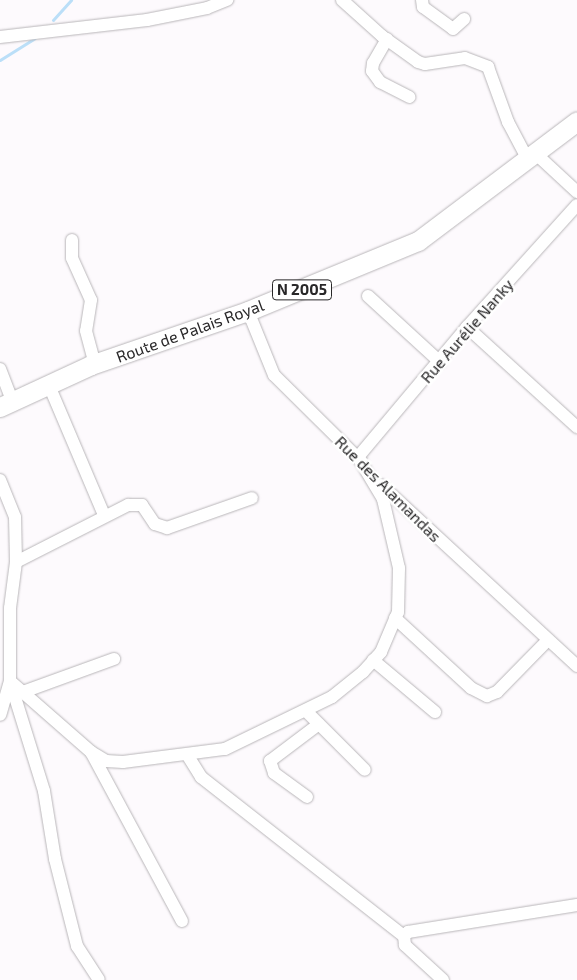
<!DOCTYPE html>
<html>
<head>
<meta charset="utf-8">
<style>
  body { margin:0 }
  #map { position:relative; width:577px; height:980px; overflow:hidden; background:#fdfafd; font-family:"Exo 2",sans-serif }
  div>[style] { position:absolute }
  .stream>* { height:3px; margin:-1.5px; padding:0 1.5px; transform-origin:1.5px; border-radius:1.5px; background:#bbdff8 }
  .roads { filter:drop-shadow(0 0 1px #b9b6b9) drop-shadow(0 0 1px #b9b6b9) }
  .street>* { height:12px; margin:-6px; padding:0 6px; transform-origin:6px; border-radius:6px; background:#fff }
  .primary>* { height:19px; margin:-9.5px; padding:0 9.5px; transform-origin:9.5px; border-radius:9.5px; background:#fff }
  span { translate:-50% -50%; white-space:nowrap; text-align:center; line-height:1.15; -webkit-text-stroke:5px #fff; paint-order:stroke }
  .shield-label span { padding:1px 4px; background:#fff; border:1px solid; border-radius:4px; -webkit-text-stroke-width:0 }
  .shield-label { font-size:15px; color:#282728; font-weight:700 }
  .street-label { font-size:16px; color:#282728 }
</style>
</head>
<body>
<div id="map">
  <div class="stream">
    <i style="left:53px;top:20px;width:27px;rotate:-48deg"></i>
    <i style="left:0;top:60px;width:41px;rotate:-32.2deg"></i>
  </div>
  <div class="roads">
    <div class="street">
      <i style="left:342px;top:0;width:54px;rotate:42deg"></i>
      <i style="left:382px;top:36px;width:44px;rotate:35.8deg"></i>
      <i style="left:418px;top:62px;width:7px;rotate:16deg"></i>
      <i style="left:425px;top:64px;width:40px;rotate:-8.5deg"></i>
      <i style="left:465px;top:58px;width:25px;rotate:21deg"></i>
      <i style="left:488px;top:67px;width:59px;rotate:70deg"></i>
      <i style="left:508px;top:122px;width:43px;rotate:62.2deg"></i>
      <i style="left:422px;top:0;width:7px;rotate:82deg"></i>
      <i style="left:423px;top:7px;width:37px;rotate:36deg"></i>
      <i style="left:453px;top:29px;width:15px;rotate:-42deg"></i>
      <i style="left:0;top:37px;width:148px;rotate:-6.6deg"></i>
      <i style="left:147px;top:20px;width:61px;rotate:-11.3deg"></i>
      <i style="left:207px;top:8px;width:22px;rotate:-22deg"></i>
      <i style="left:387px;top:39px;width:28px;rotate:120deg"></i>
      <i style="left:373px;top:63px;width:8px;rotate:97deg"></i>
      <i style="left:372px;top:71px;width:14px;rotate:54deg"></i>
      <i style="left:380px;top:82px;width:33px;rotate:27deg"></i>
      <i style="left:536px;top:154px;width:56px;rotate:42.8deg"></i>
      <i style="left:72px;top:240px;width:18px;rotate:90deg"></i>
      <i style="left:72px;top:258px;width:46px;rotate:65.7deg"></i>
      <i style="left:91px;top:300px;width:31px;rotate:99deg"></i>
      <i style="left:86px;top:331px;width:34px;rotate:75deg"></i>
      <i style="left:368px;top:296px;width:98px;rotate:42.5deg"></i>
      <i style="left:248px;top:311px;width:69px;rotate:67.9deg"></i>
      <i style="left:274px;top:375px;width:124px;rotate:44.7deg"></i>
      <i style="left:467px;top:327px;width:149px;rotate:42.3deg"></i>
      <i style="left:0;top:369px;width:34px;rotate:69deg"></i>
      <i style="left:48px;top:383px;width:143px;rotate:67deg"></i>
      <i style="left:0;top:480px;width:40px;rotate:68deg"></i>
      <i style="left:15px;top:517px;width:45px;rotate:88.7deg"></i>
      <i style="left:16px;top:562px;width:46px;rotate:97.4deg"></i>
      <i style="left:10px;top:608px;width:73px;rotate:90deg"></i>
      <i style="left:10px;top:681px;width:35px;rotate:106deg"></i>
      <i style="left:381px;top:485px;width:267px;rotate:42.7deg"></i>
      <i style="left:16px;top:562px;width:126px;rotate:-27deg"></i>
      <i style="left:128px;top:505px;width:14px"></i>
      <i style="left:142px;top:505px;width:23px;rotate:56deg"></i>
      <i style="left:155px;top:524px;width:13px;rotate:18deg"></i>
      <i style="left:167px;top:528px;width:90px;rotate:-19.4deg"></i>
      <i style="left:395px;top:618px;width:103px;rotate:42.6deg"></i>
      <i style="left:471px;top:688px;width:18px;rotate:27deg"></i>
      <i style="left:487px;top:696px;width:11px;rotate:-22deg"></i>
      <i style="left:497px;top:692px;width:73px;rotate:-45.6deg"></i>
      <i style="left:373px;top:660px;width:81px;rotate:40deg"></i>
      <i style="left:10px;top:681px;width:108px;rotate:41.2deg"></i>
      <i style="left:91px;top:752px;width:17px;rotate:31deg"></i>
      <i style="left:106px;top:761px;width:17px;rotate:3deg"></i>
      <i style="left:123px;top:762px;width:103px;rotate:-7.3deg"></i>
      <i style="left:225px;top:749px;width:119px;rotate:-25.9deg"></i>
      <i style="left:332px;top:697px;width:40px;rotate:-39deg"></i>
      <i style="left:363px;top:672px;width:27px;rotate:-48deg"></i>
      <i style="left:381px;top:652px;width:43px;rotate:-67deg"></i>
      <i style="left:398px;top:612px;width:44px;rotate:-88.7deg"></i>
      <i style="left:399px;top:568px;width:71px;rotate:-103.1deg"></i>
      <i style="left:383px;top:499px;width:49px;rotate:-120.8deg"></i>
      <i style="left:358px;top:457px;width:170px;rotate:-50deg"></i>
      <i style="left:467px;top:327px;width:164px;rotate:-48deg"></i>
      <i style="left:10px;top:681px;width:115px;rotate:72.8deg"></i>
      <i style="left:44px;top:791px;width:69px;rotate:80.8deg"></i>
      <i style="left:55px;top:859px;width:90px;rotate:75.8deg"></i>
      <i style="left:77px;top:946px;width:40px;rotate:57.1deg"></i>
      <i style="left:23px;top:692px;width:97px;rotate:-19.9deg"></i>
      <i style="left:306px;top:711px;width:83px;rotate:45deg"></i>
      <i style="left:91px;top:752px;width:192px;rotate:61.7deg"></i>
      <i style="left:188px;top:756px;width:25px;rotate:58deg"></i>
      <i style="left:201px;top:777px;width:258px;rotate:38.1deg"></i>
      <i style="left:307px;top:797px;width:41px;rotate:-144deg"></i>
      <i style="left:274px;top:773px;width:13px;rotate:-108deg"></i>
      <i style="left:270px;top:761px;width:61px;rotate:-37.1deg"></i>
      <i style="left:443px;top:980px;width:52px;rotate:-137.4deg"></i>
      <i style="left:405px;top:945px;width:9px;rotate:-96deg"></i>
      <i style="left:404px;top:936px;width:6px;rotate:-45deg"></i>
      <i style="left:408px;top:932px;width:171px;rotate:-9.1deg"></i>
    </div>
    <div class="primary">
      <i style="left:0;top:407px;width:100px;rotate:-24.8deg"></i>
      <i style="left:91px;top:365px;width:166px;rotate:-19deg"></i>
      <i style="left:248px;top:311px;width:184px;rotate:-22.4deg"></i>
      <i style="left:418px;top:241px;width:199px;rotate:-37deg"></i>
    </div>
  </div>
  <div class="shield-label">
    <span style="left:302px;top:290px">N 2005</span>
  </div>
  <div class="street-label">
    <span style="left:190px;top:331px;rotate:-20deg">Route de Palais Royal</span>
    <span style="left:467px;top:331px;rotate:-49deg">Rue Aurélie Nanky</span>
    <span style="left:388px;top:489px;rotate:45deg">Rue des Alamandas</span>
  </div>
</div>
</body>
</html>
